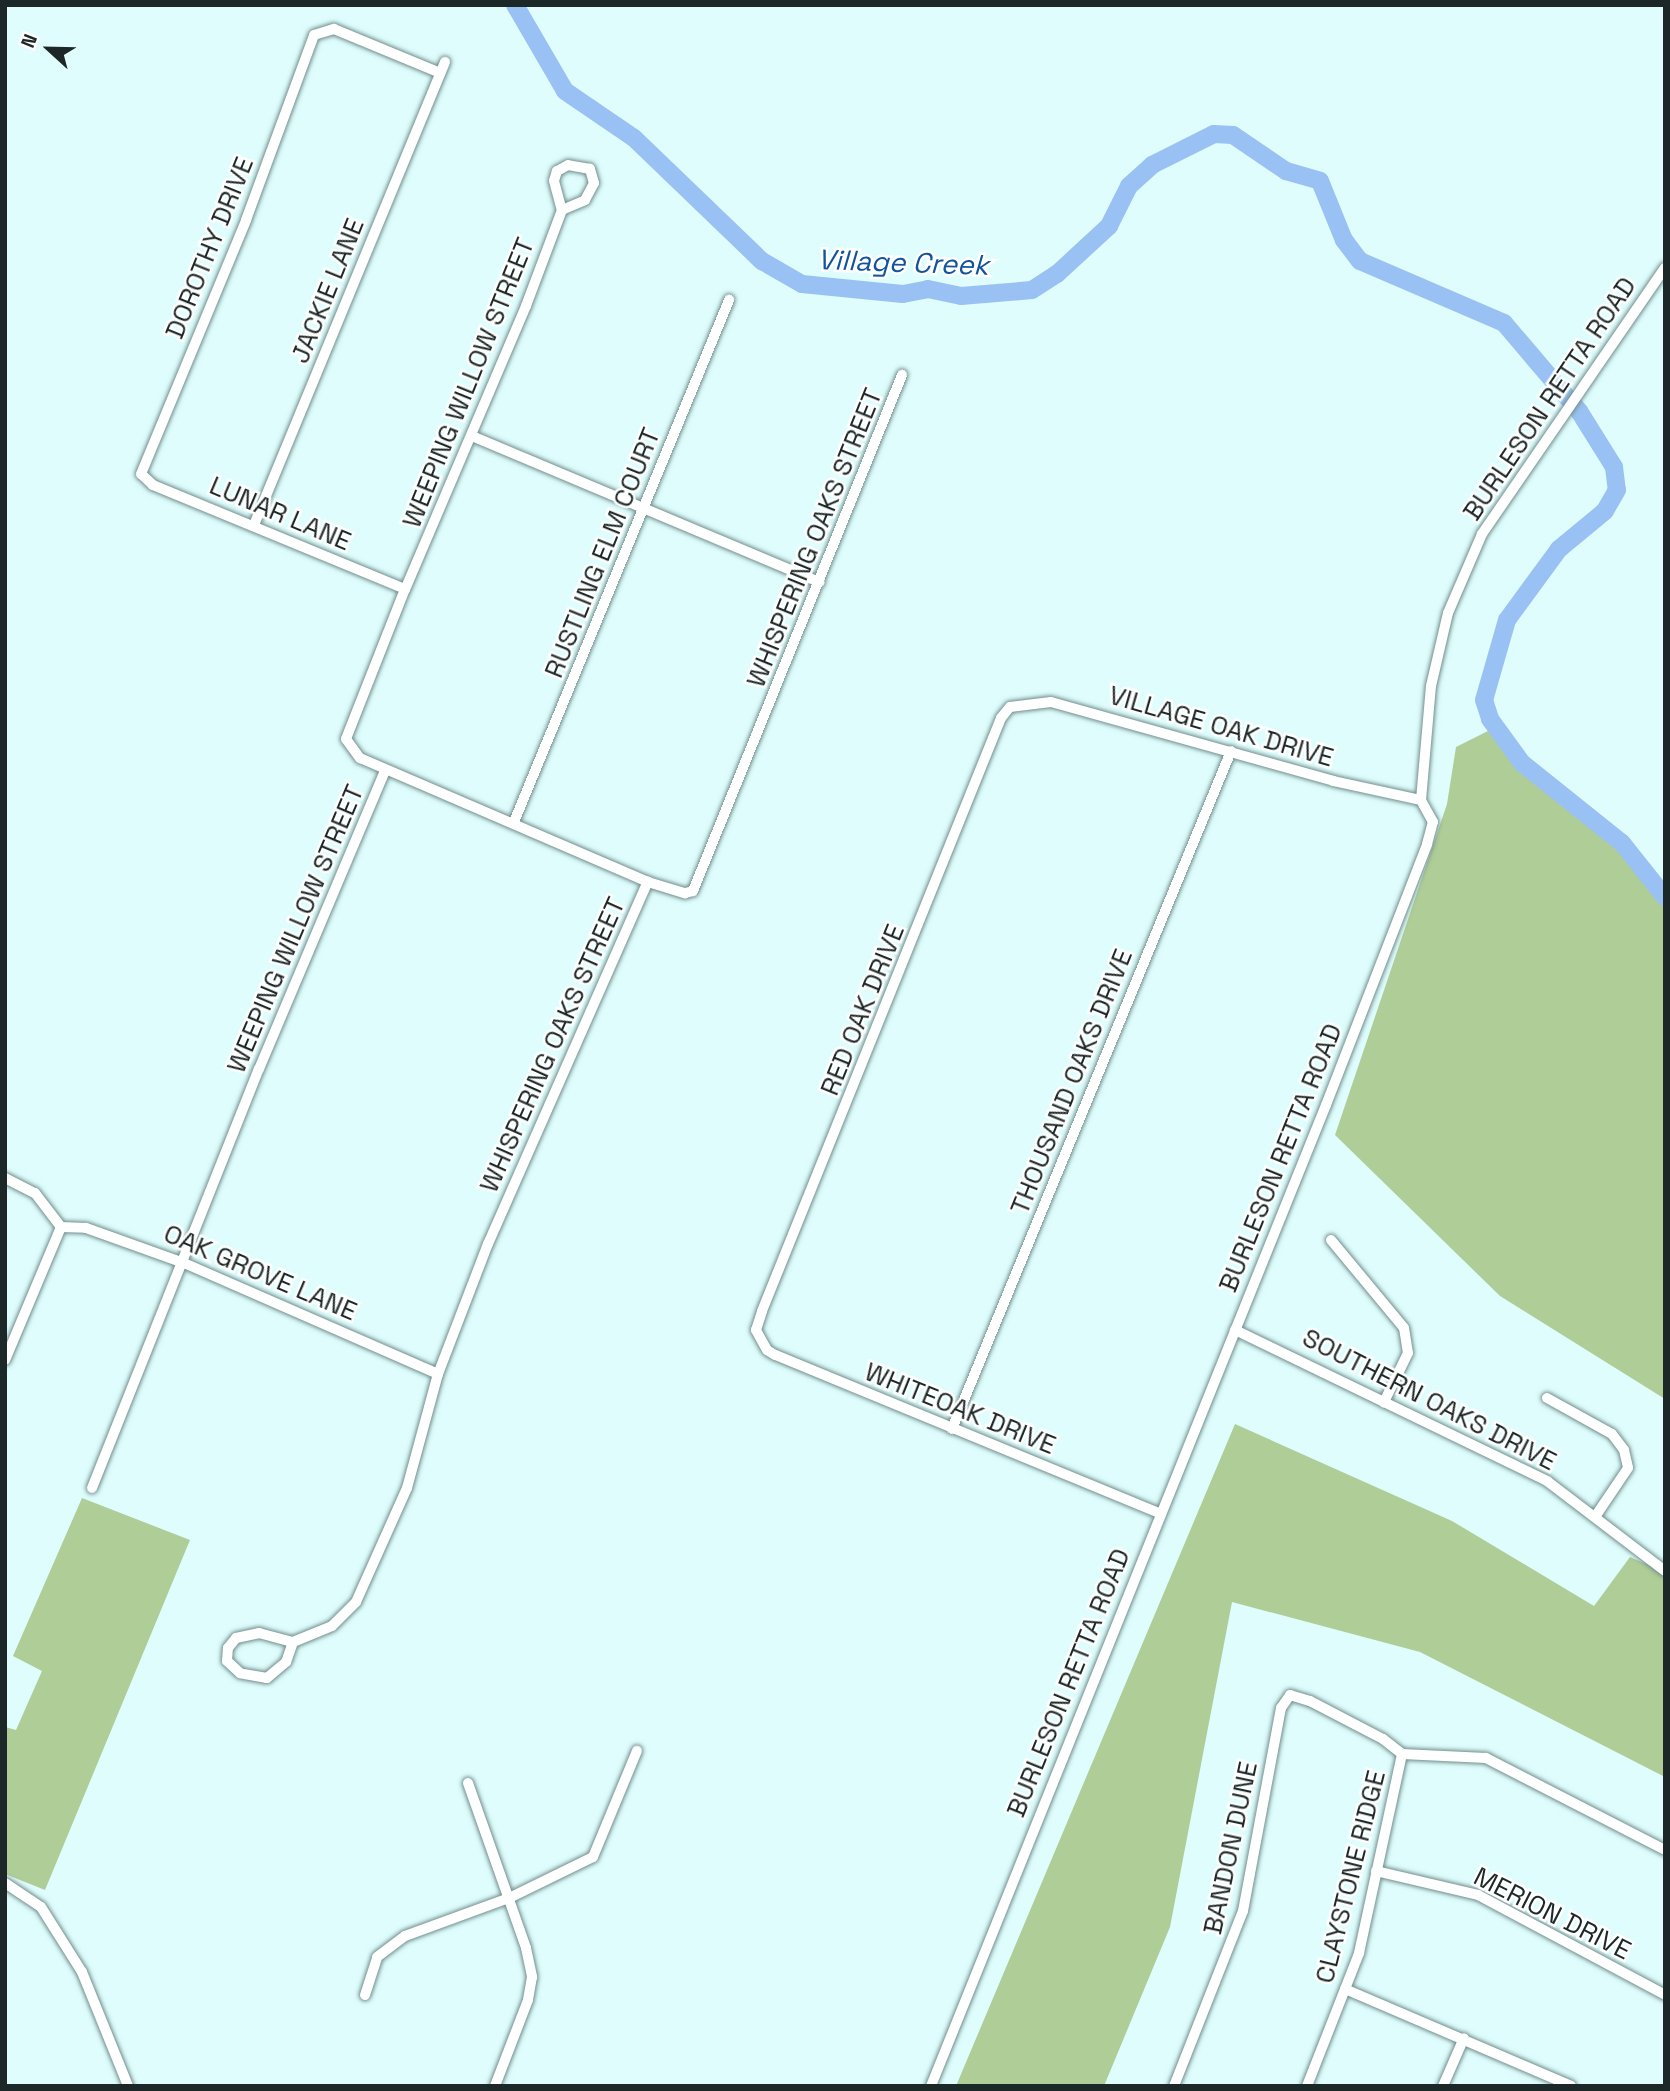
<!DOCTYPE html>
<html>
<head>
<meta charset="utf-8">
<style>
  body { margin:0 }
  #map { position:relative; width:1670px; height:2091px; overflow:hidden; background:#defdfc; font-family:"Space Grotesk",sans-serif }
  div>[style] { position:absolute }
  .green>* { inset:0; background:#afcd97 }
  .river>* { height:18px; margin:-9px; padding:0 9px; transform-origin:9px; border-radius:9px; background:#9ac1f3 }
  .roads { filter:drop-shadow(0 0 2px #728e8d) drop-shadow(0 0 2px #728e8d) }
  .minor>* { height:10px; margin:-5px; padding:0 5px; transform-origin:5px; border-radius:5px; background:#fff }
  span { translate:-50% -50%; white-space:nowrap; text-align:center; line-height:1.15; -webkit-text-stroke:5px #fff; paint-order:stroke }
  .street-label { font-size:26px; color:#1c2827 }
  .water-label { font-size:28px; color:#12539c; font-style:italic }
  .frame { position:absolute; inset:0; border:7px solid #1c2827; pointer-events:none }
  .north { position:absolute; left:14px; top:14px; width:70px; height:70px; -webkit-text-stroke:5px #fff; paint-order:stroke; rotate:292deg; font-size:19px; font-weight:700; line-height:28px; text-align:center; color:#1c2827 }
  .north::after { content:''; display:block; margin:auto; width:24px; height:32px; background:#1c2827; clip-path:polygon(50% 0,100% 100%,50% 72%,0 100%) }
</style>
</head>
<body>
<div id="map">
  <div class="green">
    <i style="clip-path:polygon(1496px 727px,1522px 763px,1622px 843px,1665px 897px,1665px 1399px,1500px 1296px,1335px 1135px,1447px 804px,1456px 747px)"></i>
    <i style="clip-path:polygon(1235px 1424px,1452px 1521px,1594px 1606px,1630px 1557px,1665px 1572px,1665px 1777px,1420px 1652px,1232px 1602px,1170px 1927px,1104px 2086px,956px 2086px)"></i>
    <i style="clip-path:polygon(82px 1498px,190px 1540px,45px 1890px,5px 1874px,5px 1727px,16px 1730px,42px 1671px,13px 1656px)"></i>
  </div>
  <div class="river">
    <i style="left:515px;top:5px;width:99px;rotate:59.8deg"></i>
    <i style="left:565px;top:91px;width:83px;rotate:34.3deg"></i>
    <i style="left:634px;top:138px;width:178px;rotate:43.9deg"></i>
    <i style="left:762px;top:261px;width:46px;rotate:29.9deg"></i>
    <i style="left:802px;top:284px;width:101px;rotate:5.7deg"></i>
    <i style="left:903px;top:294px;width:25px;rotate:-11deg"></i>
    <i style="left:928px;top:289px;width:34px;rotate:12deg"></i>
    <i style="left:961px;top:296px;width:71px;rotate:-4.8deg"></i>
    <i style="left:1032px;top:290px;width:30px;rotate:-33deg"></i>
    <i style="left:1057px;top:274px;width:71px;rotate:-42.7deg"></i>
    <i style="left:1109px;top:226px;width:45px;rotate:-63.4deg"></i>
    <i style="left:1129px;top:186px;width:31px;rotate:-42deg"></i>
    <i style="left:1152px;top:165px;width:69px;rotate:-26.6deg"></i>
    <i style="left:1214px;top:134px;width:19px;rotate:3deg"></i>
    <i style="left:1233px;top:135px;width:64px;rotate:34.2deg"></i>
    <i style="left:1286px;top:171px;width:35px;rotate:16deg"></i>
    <i style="left:1320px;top:181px;width:64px;rotate:67.9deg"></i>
    <i style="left:1344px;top:240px;width:26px;rotate:53deg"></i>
    <i style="left:1360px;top:261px;width:157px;rotate:23.3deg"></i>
    <i style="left:1504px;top:323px;width:116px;rotate:49.6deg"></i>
    <i style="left:1579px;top:411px;width:66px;rotate:58deg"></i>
    <i style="left:1614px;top:467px;width:23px;rotate:83deg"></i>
    <i style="left:1617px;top:490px;width:24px;rotate:120deg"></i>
    <i style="left:1605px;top:511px;width:60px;rotate:140.4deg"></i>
    <i style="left:1559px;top:549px;width:88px;rotate:126.2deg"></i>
    <i style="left:1507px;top:620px;width:83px;rotate:106deg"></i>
    <i style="left:1484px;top:700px;width:20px;rotate:72deg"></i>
    <i style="left:1490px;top:719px;width:54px;rotate:54deg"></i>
    <i style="left:1522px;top:763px;width:128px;rotate:38.7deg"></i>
    <i style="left:1622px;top:843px;width:69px;rotate:51.5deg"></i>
  </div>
  <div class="roads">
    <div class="minor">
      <i style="left:562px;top:210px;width:25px;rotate:-23deg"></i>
      <i style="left:585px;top:200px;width:19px;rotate:-62deg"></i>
      <i style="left:594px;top:183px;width:15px;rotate:-106deg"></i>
      <i style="left:590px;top:169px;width:22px;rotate:-170deg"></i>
      <i style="left:568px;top:165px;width:13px;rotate:151deg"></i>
      <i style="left:557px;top:171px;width:10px;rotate:107deg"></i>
      <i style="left:554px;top:181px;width:30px;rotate:75deg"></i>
      <i style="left:562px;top:210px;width:103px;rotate:110.6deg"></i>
      <i style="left:526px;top:306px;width:308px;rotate:113.1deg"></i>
      <i style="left:405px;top:589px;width:161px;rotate:111.5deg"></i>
      <i style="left:346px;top:739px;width:24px;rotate:54deg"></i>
      <i style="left:360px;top:758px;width:314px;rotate:23.3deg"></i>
      <i style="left:648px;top:882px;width:39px;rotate:17deg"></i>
      <i style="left:685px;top:893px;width:8px;rotate:-14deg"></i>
      <i style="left:693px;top:891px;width:557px;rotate:-67.95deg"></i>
      <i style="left:472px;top:436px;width:377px;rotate:22.8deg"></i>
      <i style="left:254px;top:525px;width:501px;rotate:-67.58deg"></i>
      <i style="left:405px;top:589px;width:273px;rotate:-157.6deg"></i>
      <i style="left:153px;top:485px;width:16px;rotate:-137deg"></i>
      <i style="left:141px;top:474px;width:275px;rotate:-67.5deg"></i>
      <i style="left:246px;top:220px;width:197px;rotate:-69.8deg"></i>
      <i style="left:314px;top:35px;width:21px;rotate:-17deg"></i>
      <i style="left:334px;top:29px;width:115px;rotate:22.5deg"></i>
      <i style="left:514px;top:822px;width:565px;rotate:-67.61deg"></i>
      <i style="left:5px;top:1178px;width:34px;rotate:27deg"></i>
      <i style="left:35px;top:1193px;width:43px;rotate:52.6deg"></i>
      <i style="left:61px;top:1227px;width:144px;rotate:112.8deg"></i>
      <i style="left:61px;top:1227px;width:25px;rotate:2deg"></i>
      <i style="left:86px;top:1228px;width:104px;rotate:19.7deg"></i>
      <i style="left:184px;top:1263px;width:277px;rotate:23.6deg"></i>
      <i style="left:1331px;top:1240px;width:114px;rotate:50.3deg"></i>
      <i style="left:1404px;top:1328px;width:25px;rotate:81deg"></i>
      <i style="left:1408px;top:1353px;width:55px;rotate:116.1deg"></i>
      <i style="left:1235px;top:1330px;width:347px;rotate:25.8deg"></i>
      <i style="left:1547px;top:1481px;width:148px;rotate:37.3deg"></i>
      <i style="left:1547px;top:1398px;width:74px;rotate:29deg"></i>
      <i style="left:1612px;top:1434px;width:20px;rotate:53deg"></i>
      <i style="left:1624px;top:1450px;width:18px;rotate:77deg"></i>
      <i style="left:1628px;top:1468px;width:59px;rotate:124deg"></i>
      <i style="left:952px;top:1429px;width:733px;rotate:-67.63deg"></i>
      <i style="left:92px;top:1488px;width:451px;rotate:-68.3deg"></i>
      <i style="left:259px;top:1069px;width:324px;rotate:-67.1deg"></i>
      <i style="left:1159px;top:1513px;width:415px;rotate:-157.6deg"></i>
      <i style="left:775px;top:1355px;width:9px;rotate:-148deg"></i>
      <i style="left:767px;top:1350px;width:23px;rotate:-119deg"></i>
      <i style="left:756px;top:1330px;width:20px;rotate:-72deg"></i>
      <i style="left:762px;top:1311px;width:639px;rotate:-68.05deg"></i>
      <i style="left:1001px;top:718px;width:14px;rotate:-51deg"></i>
      <i style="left:1010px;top:707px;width:41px;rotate:-7deg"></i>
      <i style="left:1051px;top:702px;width:293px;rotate:15.6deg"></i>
      <i style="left:1333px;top:781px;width:90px;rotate:12.2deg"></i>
      <i style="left:259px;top:1633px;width:35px;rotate:15deg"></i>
      <i style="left:293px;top:1642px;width:21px;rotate:109deg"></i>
      <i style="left:286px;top:1662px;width:25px;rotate:140deg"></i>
      <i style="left:267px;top:1678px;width:27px;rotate:-170deg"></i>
      <i style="left:240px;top:1673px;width:18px;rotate:-137deg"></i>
      <i style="left:227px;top:1661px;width:13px;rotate:-86deg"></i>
      <i style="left:228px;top:1648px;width:13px;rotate:-51deg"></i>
      <i style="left:236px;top:1638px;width:24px;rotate:-12deg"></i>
      <i style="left:293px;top:1642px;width:42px;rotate:-22.3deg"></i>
      <i style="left:332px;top:1626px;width:34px;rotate:-45deg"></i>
      <i style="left:356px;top:1602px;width:125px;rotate:-65.9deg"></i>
      <i style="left:407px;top:1488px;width:118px;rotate:-74.8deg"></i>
      <i style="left:438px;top:1374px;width:139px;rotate:-69deg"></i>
      <i style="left:488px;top:1244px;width:396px;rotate:-66.2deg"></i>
      <i style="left:468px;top:1783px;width:175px;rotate:70.6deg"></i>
      <i style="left:526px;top:1948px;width:30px;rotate:78deg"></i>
      <i style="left:532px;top:1977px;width:23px;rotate:100deg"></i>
      <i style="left:528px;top:2000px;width:92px;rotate:111deg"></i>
      <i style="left:1376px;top:1871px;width:105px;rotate:13.2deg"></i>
      <i style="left:1478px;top:1895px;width:212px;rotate:28.1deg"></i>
      <i style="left:5px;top:1883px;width:43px;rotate:33.7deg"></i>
      <i style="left:41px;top:1907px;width:77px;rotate:57.8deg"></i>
      <i style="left:82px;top:1972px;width:123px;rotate:68deg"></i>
      <i style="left:1345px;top:1989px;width:246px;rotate:23.2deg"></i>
      <i style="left:365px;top:1995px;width:40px;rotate:-72deg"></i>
      <i style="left:377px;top:1957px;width:35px;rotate:-37deg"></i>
      <i style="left:405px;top:1936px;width:111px;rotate:-20.1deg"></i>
      <i style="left:509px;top:1898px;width:93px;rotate:-26deg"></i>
      <i style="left:593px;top:1857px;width:115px;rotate:-67.5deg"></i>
      <i style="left:931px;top:2086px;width:1058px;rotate:-68.07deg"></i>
      <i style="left:1326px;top:1105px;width:280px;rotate:-68.8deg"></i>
      <i style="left:1427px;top:844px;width:23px;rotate:-75deg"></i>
      <i style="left:1433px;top:822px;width:25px;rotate:-119deg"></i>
      <i style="left:1421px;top:800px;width:114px;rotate:-85deg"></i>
      <i style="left:1431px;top:686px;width:75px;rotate:-76.9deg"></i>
      <i style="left:1448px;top:613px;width:86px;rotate:-66.7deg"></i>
      <i style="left:1482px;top:534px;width:323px;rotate:-55.5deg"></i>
      <i style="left:1174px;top:2086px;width:188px;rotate:-68.5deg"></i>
      <i style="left:1243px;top:1911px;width:207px;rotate:-79.4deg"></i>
      <i style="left:1281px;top:1708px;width:16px;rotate:-55deg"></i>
      <i style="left:1290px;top:1695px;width:21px;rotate:17deg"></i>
      <i style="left:1310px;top:1701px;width:82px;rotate:27.5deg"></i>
      <i style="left:1383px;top:1739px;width:24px;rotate:38deg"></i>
      <i style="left:1402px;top:1754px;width:84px;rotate:2.7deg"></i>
      <i style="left:1486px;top:1758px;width:201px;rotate:27.2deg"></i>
      <i style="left:1307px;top:2086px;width:143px;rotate:-68.6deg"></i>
      <i style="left:1359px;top:1953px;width:204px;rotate:-77.8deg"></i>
      <i style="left:1443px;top:2086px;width:52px;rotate:-66.4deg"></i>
    </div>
  </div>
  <div class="street-label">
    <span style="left:210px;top:248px;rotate:-68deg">DOROTHY DRIVE</span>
    <span style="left:328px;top:291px;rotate:-68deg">JACKIE LANE</span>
    <span style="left:469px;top:383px;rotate:-68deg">WEEPING WILLOW STREET</span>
    <span style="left:1550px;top:399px;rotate:-56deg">BURLESON RETTA ROAD</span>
    <span style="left:280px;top:514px;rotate:23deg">LUNAR LANE</span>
    <span style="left:815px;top:538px;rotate:-68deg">WHISPERING OAKS STREET</span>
    <span style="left:603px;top:553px;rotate:-68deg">RUSTLING ELM COURT</span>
    <span style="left:1221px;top:727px;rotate:16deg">VILLAGE OAK DRIVE</span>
    <span style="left:296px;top:929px;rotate:-67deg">WEEPING WILLOW STREET</span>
    <span style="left:863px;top:1010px;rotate:-68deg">RED OAK DRIVE</span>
    <span style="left:553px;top:1045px;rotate:-66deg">WHISPERING OAKS STREET</span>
    <span style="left:1072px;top:1082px;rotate:-68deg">THOUSAND OAKS DRIVE</span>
    <span style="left:1281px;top:1158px;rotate:-68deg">BURLESON RETTA ROAD</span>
    <span style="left:260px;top:1273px;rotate:23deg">OAK GROVE LANE</span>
    <span style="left:1429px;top:1400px;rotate:27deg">SOUTHERN OAKS DRIVE</span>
    <span style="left:960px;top:1409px;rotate:22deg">WHITEOAK DRIVE</span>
    <span style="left:1069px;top:1683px;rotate:-68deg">BURLESON RETTA ROAD</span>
    <span style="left:1231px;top:1848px;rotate:-78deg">BANDON DUNE</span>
    <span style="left:1351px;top:1877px;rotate:-76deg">CLAYSTONE RIDGE</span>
    <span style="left:1552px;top:1914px;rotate:27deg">MERION DRIVE</span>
  </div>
  <div class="water-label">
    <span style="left:903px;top:262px;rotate:2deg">Village Creek</span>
  </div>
  <div class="frame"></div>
  <div class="north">N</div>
</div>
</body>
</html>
